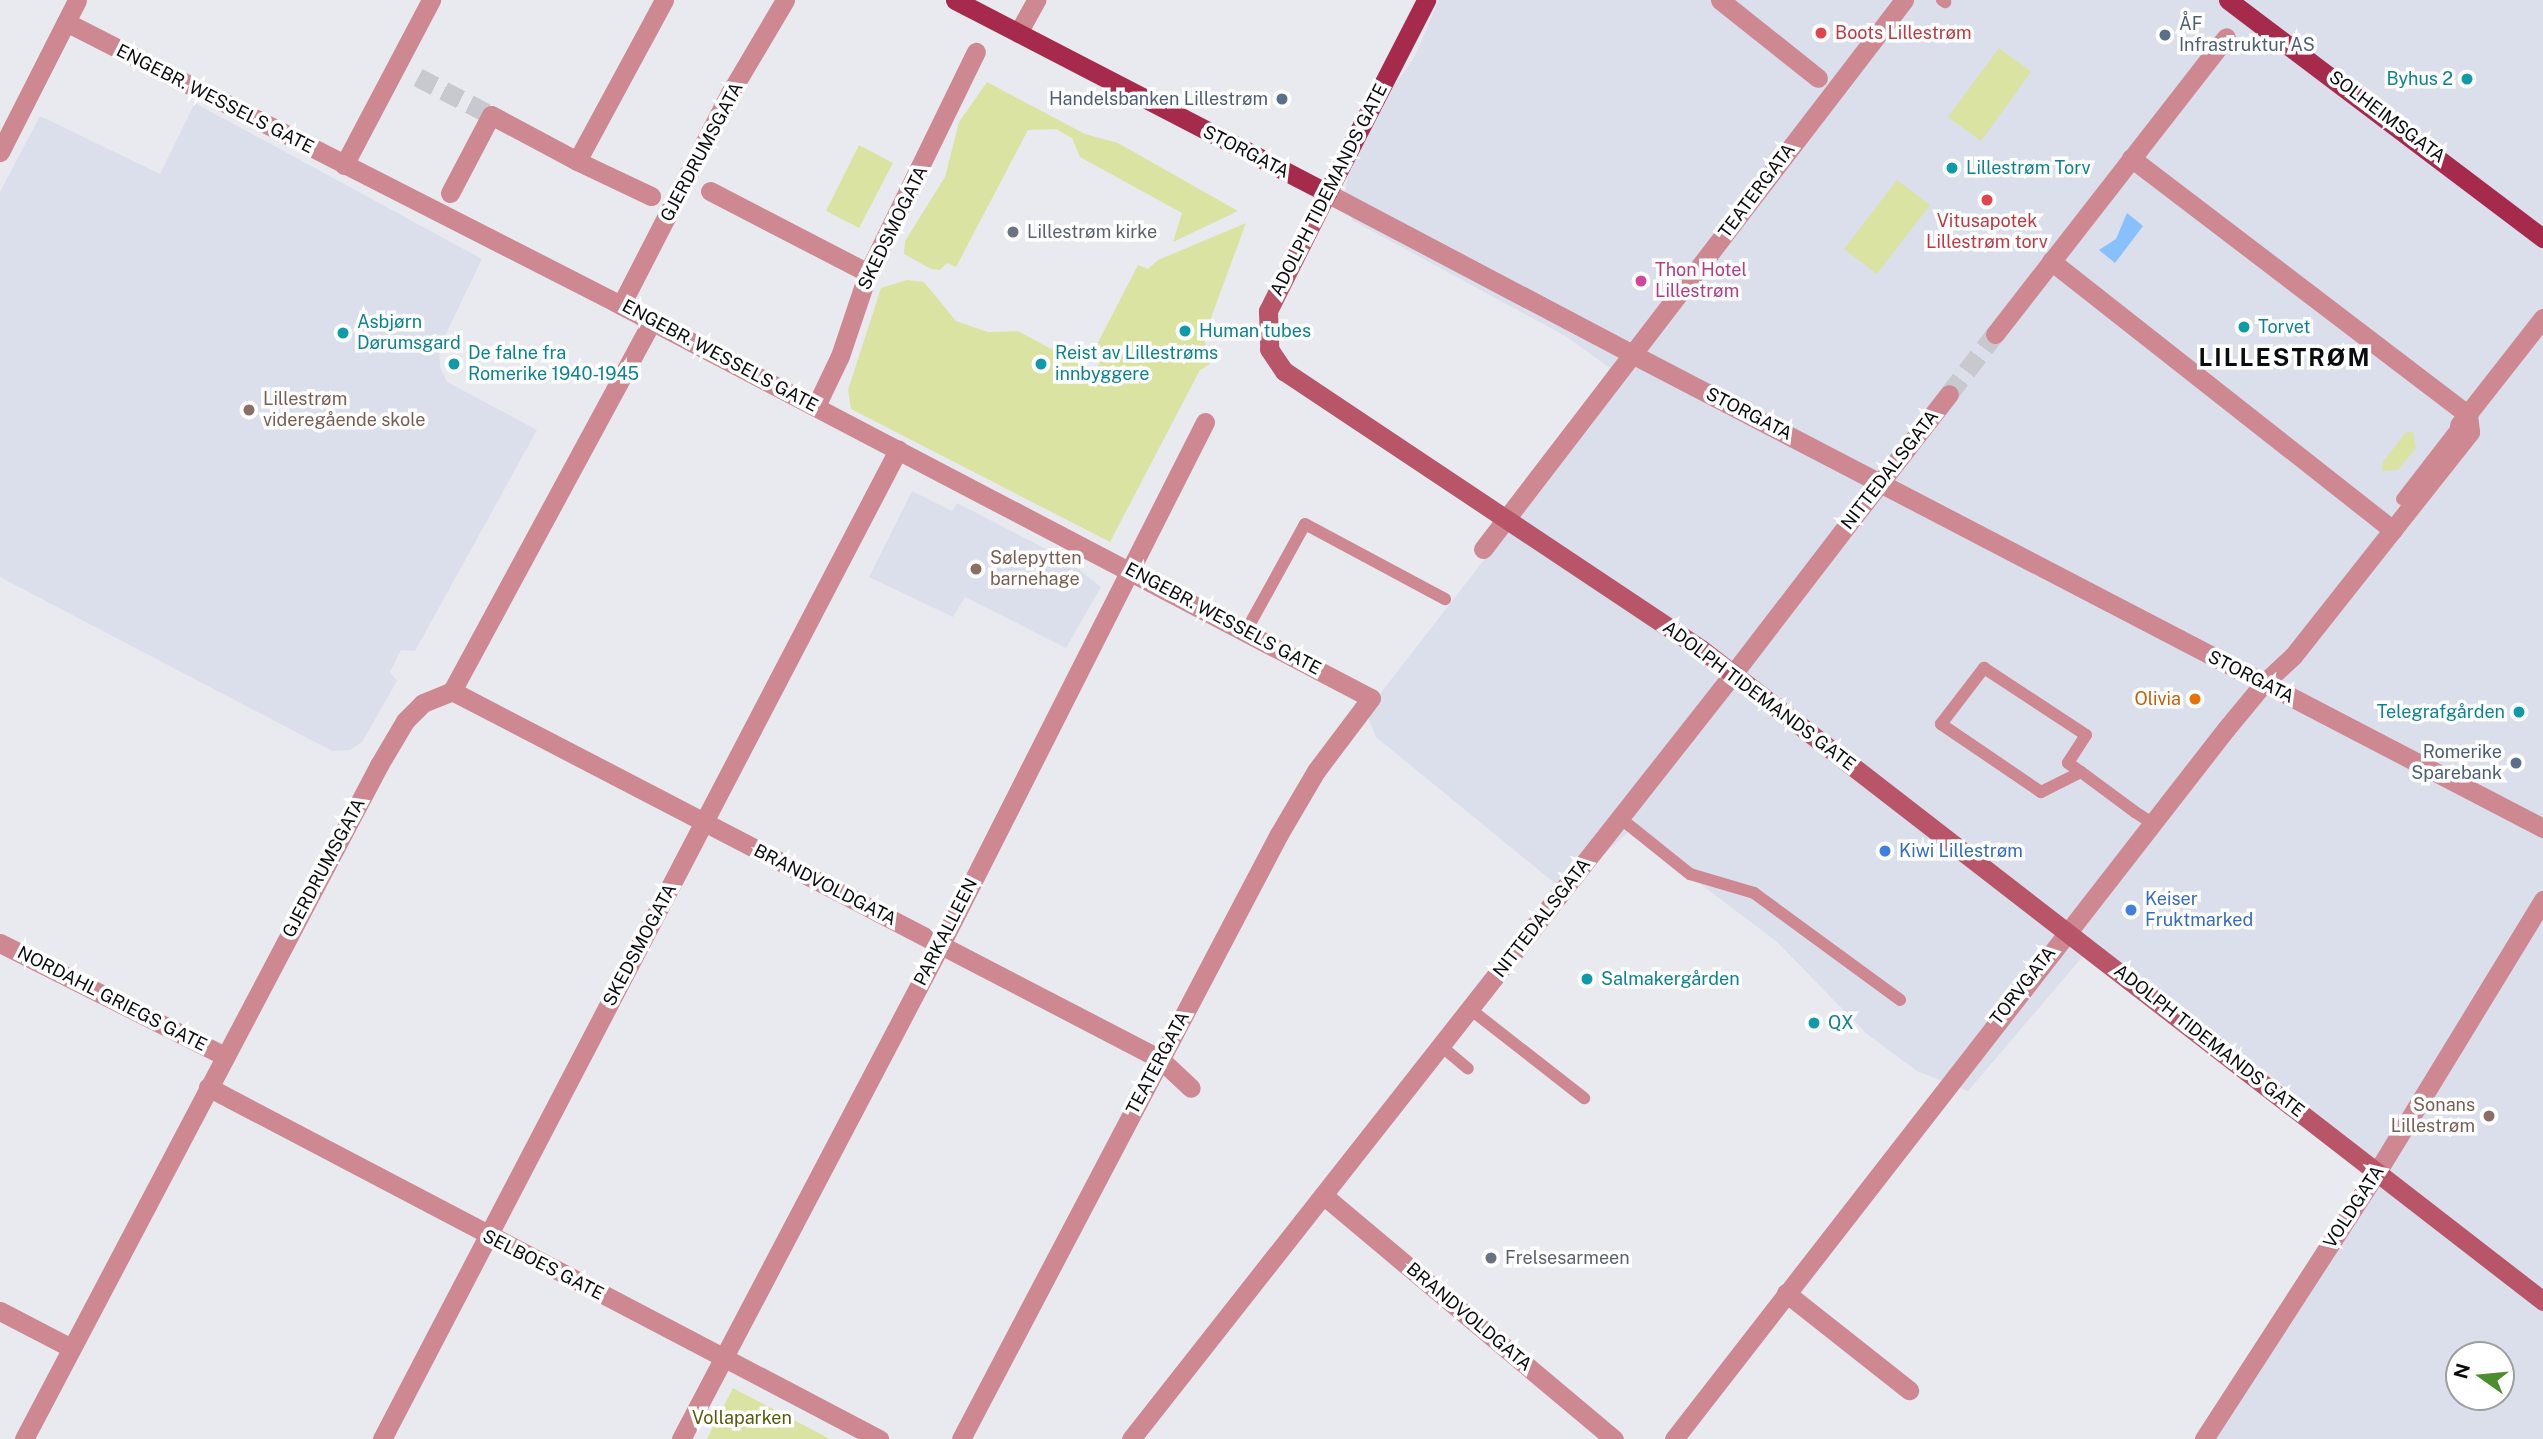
<!DOCTYPE html>
<html>
<head>
<meta charset="utf-8">
<style>
  body { margin:0 }
  #map { position:relative; width:2543px; height:1439px; overflow:hidden; background:#e9eaf0; font-family:"Public Sans",sans-serif }
  div>[style] { position:absolute }
  .built>* { inset:0; background:#dbdeeb }
  .green>* { inset:0; background:#dbe3a3 }
  .water>* { inset:0; background:#88c0fb }
  .pedestrian-tunnel>* { height:19px; margin-top:-9.5px; transform-origin:0; background:repeating-linear-gradient(90deg,#c8c9ce 0 19px,transparent 0 29px) }
  .service>* { height:12px; margin:-6px; padding:0 6px; transform-origin:6px; border-radius:6px; background:#cd8892 }
  .pedestrian>* { height:19px; margin:-9.5px; padding:0 9.5px; transform-origin:9.5px; border-radius:9.5px; background:#cd8892 }
  .minor>* { height:19px; margin:-9.5px; padding:0 9.5px; transform-origin:9.5px; border-radius:9.5px; background:#cd8892 }
  .tertiary>* { height:19px; margin:-9.5px; padding:0 9.5px; transform-origin:9.5px; border-radius:9.5px; background:#cd8892 }
  .secondary>* { height:19px; margin:-9.5px; padding:0 9.5px; transform-origin:9.5px; border-radius:9.5px; background:#b85568 }
  .primary>* { height:19px; margin:-9.5px; padding:0 9.5px; transform-origin:9.5px; border-radius:9.5px; background:#a62a4b }
  .dots>* { width:19px; height:19px; translate:-50% -50%; box-sizing:border-box; border:4px solid #fff; border-radius:50% }
  span { translate:-50% -50%; white-space:nowrap; text-align:center; line-height:1.15; -webkit-text-stroke:7px #fff; paint-order:stroke }
  .service-label { font-size:18px; color:#4e5e75 }
  .left { translate:0 -50%; text-align:left }
  .right { translate:-100% -50%; text-align:right }
  .health-label { font-size:18px; color:#be3a42 }
  .culture-label { font-size:18px; color:#0d838f }
  .street-label { font-size:18px; color:#0b0c0e }
  .worship-label { font-size:18px; color:#5b616d }
  .hotel-label { font-size:18px; color:#b23c85 }
  .education-label { font-size:18px; color:#785e54 }
  .food-label { font-size:18px; color:#c56008 }
  .shop-label { font-size:18px; color:#366cbe }
  .park-label { font-size:18px; color:#555a0c }
  .district-label { font-size:24px; color:#0b0c0e; font-weight:700; letter-spacing:2px }
  .north { position:absolute; left:2445px; top:1341px; width:70px; height:70px; box-sizing:border-box; background:#fff; border:2px solid #9d9e9f; border-radius:50%; rotate:285deg; font-size:19px; font-weight:700; line-height:28px; text-align:center; color:#0b0c0e }
  .north::after { content:''; display:block; margin:auto; width:24px; height:32px; background:#4b8d2f; clip-path:polygon(50% 0,100% 100%,50% 72%,0 100%) }
</style>
</head>
<body>
<div id="map">
  <div class="built">
    <i style="clip-path:polygon(evenodd,1439px 0,2543px 0,2543px 1439px,2211px 1439px,2370px 1172px,2356px 1146px,2264px 1070px,2084px 955px,1968px 1091px,1917px 1071px,1867px 1034px,1776px 941px,1630px 831px,1563px 890px,1376px 737px,1366px 712px,1532px 498px,1610px 368px,1567px 337px,1352px 220px,1345px 192px,1350px 166px,1375px 112px,1414px 58px,1439px 0,2459px 1355px,2501px 1355px,2501px 1397px,2459px 1397px,2459px 1355px)"></i>
    <i style="clip-path:polygon(195px 103px,482px 259px,439px 348px,440px 367px,447px 382px,537px 430px,415px 651px,401px 650px,390px 672px,397px 681px,362px 742px,350px 750px,332px 751px,0 577px,0 192px,40px 116px,160px 174px)"></i>
    <i style="clip-path:polygon(912px 491px,952px 511px,957px 503px,1067px 560px,1101px 587px,1066px 648px,965px 597px,953px 617px,869px 577px)"></i>
  </div>
  <div class="green">
    <i style="clip-path:polygon(1999px 48px,2031px 72px,1981px 141px,1948px 117px)"></i>
    <i style="clip-path:polygon(987px 82px,1085px 134px,1118px 143px,1238px 211px,1173px 242px,1182px 213px,1080px 157px,1072px 138px,1056px 129px,1028px 130px,956px 267px,947px 263px,940px 270px,931px 269px,904px 254px,905px 241px,945px 177px,959px 122px)"></i>
    <i style="clip-path:polygon(859px 145px,893px 163px,859px 228px,826px 211px)"></i>
    <i style="clip-path:polygon(1897px 180px,1930px 205px,1877px 274px,1844px 249px)"></i>
    <i style="clip-path:polygon(1246px 223px,1204px 337px,1210px 364px,1200px 370px,1110px 542px,851px 409px,848px 390px,881px 288px,907px 280px,924px 282px,956px 321px,988px 332px,1018px 331px,1094px 372px,1102px 359px,1092px 354px,1138px 265px,1148px 269px,1158px 260px)"></i>
    <i style="clip-path:polygon(2406px 432px,2413px 432px,2416px 448px,2398px 470px,2382px 471px,2383px 462px)"></i>
    <i style="clip-path:polygon(733px 1388px,830px 1439px,707px 1439px)"></i>
  </div>
  <div class="water">
    <i style="clip-path:polygon(2127px 213px,2143px 226px,2115px 263px,2099px 250px,2116px 239px)"></i>
  </div>
  <div class="pedestrian-tunnel">
    <i style="left:418px;top:77px;width:82px;rotate:27.5deg"></i>
    <i style="left:1949px;top:394px;width:76px;rotate:-52.5deg"></i>
  </div>
  <div class="service">
    <i style="left:1942px;top:0;width:4px;rotate:34deg"></i>
    <i style="left:2402px;top:499px;width:93px;rotate:-52.4deg"></i>
    <i style="left:1246px;top:631px;width:122px;rotate:-61.1deg"></i>
    <i style="left:1305px;top:524px;width:159px;rotate:28.2deg"></i>
    <i style="left:2081px;top:772px;width:45px;rotate:153.4deg"></i>
    <i style="left:2041px;top:792px;width:121px;rotate:-145.8deg"></i>
    <i style="left:1941px;top:724px;width:71px;rotate:-52.5deg"></i>
    <i style="left:1984px;top:668px;width:122px;rotate:33.3deg"></i>
    <i style="left:2086px;top:735px;width:33px;rotate:123deg"></i>
    <i style="left:2068px;top:763px;width:16px;rotate:35deg"></i>
    <i style="left:2081px;top:772px;width:67px;rotate:36.5deg"></i>
    <i style="left:2135px;top:812px;width:20px;rotate:33deg"></i>
    <i style="left:1620px;top:818px;width:90px;rotate:38.7deg"></i>
    <i style="left:1690px;top:874px;width:67px;rotate:16.5deg"></i>
    <i style="left:1754px;top:893px;width:181px;rotate:36.2deg"></i>
    <i style="left:1470px;top:1009px;width:145px;rotate:38deg"></i>
    <i style="left:1441px;top:1046px;width:35px;rotate:40deg"></i>
  </div>
  <div class="pedestrian">
    <i style="left:1720px;top:0;width:125px;rotate:38.5deg"></i>
    <i style="left:2131px;top:158px;width:424px;rotate:37.3deg"></i>
    <i style="left:2468px;top:415px;width:17px;rotate:83deg"></i>
    <i style="left:2470px;top:432px;width:285px;rotate:128.3deg"></i>
    <i style="left:2293px;top:656px;width:40px;rotate:137deg"></i>
    <i style="left:2264px;top:683px;width:60px;rotate:129.6deg"></i>
    <i style="left:577px;top:161px;width:82px;rotate:25.3deg"></i>
    <i style="left:710px;top:191px;width:178px;rotate:27.4deg"></i>
    <i style="left:450px;top:193px;width:88px;rotate:-62.3deg"></i>
    <i style="left:491px;top:115px;width:98px;rotate:28.1deg"></i>
    <i style="left:577px;top:161px;width:183px;rotate:-61.6deg"></i>
    <i style="left:2051px;top:261px;width:435px;rotate:38.2deg"></i>
    <i style="left:1995px;top:334px;width:376px;rotate:-52.1deg"></i>
    <i style="left:1632px;top:354px;width:1027px;rotate:27.49deg"></i>
    <i style="left:1852px;top:519px;width:158px;rotate:-52.2deg"></i>
  </div>
  <div class="minor">
    <i style="left:66px;top:22px;width:616px;rotate:27.02deg"></i>
    <i style="left:615px;top:302px;width:853px;rotate:27.65deg"></i>
    <i style="left:1371px;top:698px;width:91px;rotate:127deg"></i>
    <i style="left:1316px;top:771px;width:73px;rotate:120.4deg"></i>
    <i style="left:1279px;top:834px;width:683px;rotate:117.73deg"></i>
    <i style="left:1018px;top:33px;width:38px;rotate:-61deg"></i>
    <i style="left:0;top:152px;width:170px;rotate:-63.1deg"></i>
    <i style="left:344px;top:165px;width:187px;rotate:-62.2deg"></i>
    <i style="left:1327px;top:193px;width:345px;rotate:27.8deg"></i>
    <i style="left:621px;top:305px;width:238px;rotate:-62.8deg"></i>
    <i style="left:730px;top:93px;width:108px;rotate:-59.4deg"></i>
    <i style="left:816px;top:406px;width:55px;rotate:-64.4deg"></i>
    <i style="left:840px;top:356px;width:88px;rotate:-71.4deg"></i>
    <i style="left:868px;top:273px;width:246px;rotate:-64deg"></i>
    <i style="left:2459px;top:425px;width:136px;rotate:-51.9deg"></i>
    <i style="left:1483px;top:549px;width:692px;rotate:-52.52deg"></i>
    <i style="left:1733px;top:674px;width:195px;rotate:-52.5deg"></i>
    <i style="left:452px;top:691px;width:798px;rotate:27.46deg"></i>
    <i style="left:1160px;top:1059px;width:42px;rotate:43.1deg"></i>
    <i style="left:0;top:943px;width:252px;rotate:26.7deg"></i>
    <i style="left:208px;top:1087px;width:758px;rotate:27.68deg"></i>
    <i style="left:1323px;top:1195px;width:380px;rotate:40deg"></i>
    <i style="left:1786px;top:1293px;width:157px;rotate:38.3deg"></i>
    <i style="left:0;top:1311px;width:80px;rotate:27.5deg"></i>
    <i style="left:24px;top:1439px;width:762px;rotate:-62.22deg"></i>
    <i style="left:379px;top:765px;width:51px;rotate:-59.4deg"></i>
    <i style="left:405px;top:721px;width:25px;rotate:-45deg"></i>
    <i style="left:423px;top:703px;width:31px;rotate:-22deg"></i>
    <i style="left:452px;top:691px;width:421px;rotate:-61.6deg"></i>
    <i style="left:382px;top:1439px;width:1116px;rotate:-62.45deg"></i>
    <i style="left:681px;top:1439px;width:559px;rotate:-62.29deg"></i>
    <i style="left:941px;top:944px;width:585px;rotate:-63.17deg"></i>
    <i style="left:1674px;top:1439px;width:899px;rotate:-52.14deg"></i>
    <i style="left:2204px;top:1439px;width:318px;rotate:-57.1deg"></i>
    <i style="left:2377px;top:1172px;width:319px;rotate:-58.6deg"></i>
  </div>
  <div class="tertiary">
    <i style="left:1131px;top:1439px;width:973px;rotate:-51.8deg"></i>
  </div>
  <div class="secondary">
    <i style="left:1327px;top:193px;width:132px;rotate:116.6deg"></i>
    <i style="left:1268px;top:311px;width:38px;rotate:88deg"></i>
    <i style="left:1269px;top:349px;width:27px;rotate:56deg"></i>
    <i style="left:1284px;top:371px;width:501px;rotate:33.69deg"></i>
    <i style="left:1701px;top:649px;width:1065px;rotate:37.75deg"></i>
  </div>
  <div class="primary">
    <i style="left:955px;top:0;width:419px;rotate:27.4deg"></i>
    <i style="left:1327px;top:193px;width:217px;rotate:-62.8deg"></i>
    <i style="left:2228px;top:0;width:395px;rotate:37.1deg"></i>
  </div>
  <div class="dots">
    <i style="left:1821px;top:33px;background:#e0444e"></i>
    <i style="left:2165px;top:35px;background:#5c6f8a"></i>
    <i style="left:2467px;top:79px;background:#0f9aa8"></i>
    <i style="left:1282px;top:99px;background:#5c6f8a"></i>
    <i style="left:1952px;top:168px;background:#0f9aa8"></i>
    <i style="left:1987px;top:200px;background:#e0444e"></i>
    <i style="left:1013px;top:232px;background:#6b7280"></i>
    <i style="left:1641px;top:281px;background:#d1479c"></i>
    <i style="left:2244px;top:327px;background:#0f9aa8"></i>
    <i style="left:1185px;top:331px;background:#0f9aa8"></i>
    <i style="left:343px;top:333px;background:#0f9aa8"></i>
    <i style="left:454px;top:364px;background:#0f9aa8"></i>
    <i style="left:1041px;top:364px;background:#0f9aa8"></i>
    <i style="left:249px;top:410px;background:#8d6e63"></i>
    <i style="left:976px;top:569px;background:#8d6e63"></i>
    <i style="left:2195px;top:699px;background:#e8710a"></i>
    <i style="left:2519px;top:712px;background:#0f9aa8"></i>
    <i style="left:2516px;top:763px;background:#5c6f8a"></i>
    <i style="left:1885px;top:851px;background:#3f7fe0"></i>
    <i style="left:2131px;top:910px;background:#3f7fe0"></i>
    <i style="left:1587px;top:979px;background:#0f9aa8"></i>
    <i style="left:1814px;top:1023px;background:#0f9aa8"></i>
    <i style="left:2489px;top:1116px;background:#8d6e63"></i>
    <i style="left:1491px;top:1258px;background:#6b7280"></i>
  </div>
  <div class="service-label">
    <span class="left" style="left:2179px;top:35px">ÅF<br>Infrastruktur AS</span>
    <span class="right" style="left:1268px;top:99px">Handelsbanken Lillestrøm</span>
    <span class="right" style="left:2502px;top:763px">Romerike<br>Sparebank</span>
  </div>
  <div class="health-label">
    <span class="left" style="left:1835px;top:33px">Boots Lillestrøm</span>
    <span style="left:1987px;top:232px">Vitusapotek<br>Lillestrøm torv</span>
  </div>
  <div class="culture-label">
    <span class="right" style="left:2453px;top:79px">Byhus 2</span>
    <span class="left" style="left:1966px;top:168px">Lillestrøm Torv</span>
    <span class="left" style="left:357px;top:333px">Asbjørn<br>Dørumsgard</span>
    <span class="left" style="left:2258px;top:327px">Torvet</span>
    <span class="left" style="left:1199px;top:331px">Human tubes</span>
    <span class="left" style="left:468px;top:364px">De falne fra<br>Romerike 1940-1945</span>
    <span class="left" style="left:1055px;top:364px">Reist av Lillestrøms<br>innbyggere</span>
    <span class="right" style="left:2505px;top:712px">Telegrafgården</span>
    <span class="left" style="left:1601px;top:979px">Salmakergården</span>
    <span class="left" style="left:1828px;top:1023px">QX</span>
  </div>
  <div class="street-label">
    <span style="left:215px;top:99px;rotate:27deg">ENGEBR. WESSELS GATE</span>
    <span style="left:2387px;top:117px;rotate:37deg">SOLHEIMSGATA</span>
    <span style="left:702px;top:152px;rotate:-62deg">GJERDRUMSGATA</span>
    <span style="left:1246px;top:152px;rotate:27deg">STORGATA</span>
    <span style="left:1329px;top:190px;rotate:-63deg">ADOLPH TIDEMANDS GATE</span>
    <span style="left:1757px;top:191px;rotate:-53deg">TEATERGATA</span>
    <span style="left:893px;top:228px;rotate:-64deg">SKEDSMOGATA</span>
    <span style="left:720px;top:356px;rotate:28deg">ENGEBR. WESSELS GATE</span>
    <span style="left:1749px;top:414px;rotate:27deg">STORGATA</span>
    <span style="left:1890px;top:470px;rotate:-52deg">NITTEDALSGATA</span>
    <span style="left:1223px;top:619px;rotate:28deg">ENGEBR. WESSELS GATE</span>
    <span style="left:2251px;top:677px;rotate:27deg">STORGATA</span>
    <span style="left:1759px;top:696px;rotate:37deg">ADOLPH TIDEMANDS GATE</span>
    <span style="left:324px;top:868px;rotate:-62deg">GJERDRUMSGATA</span>
    <span style="left:825px;top:885px;rotate:27deg">BRANDVOLDGATA</span>
    <span style="left:1542px;top:918px;rotate:-52deg">NITTEDALSGATA</span>
    <span style="left:946px;top:932px;rotate:-63deg">PARKALLEEN</span>
    <span style="left:640px;top:945px;rotate:-62deg">SKEDSMOGATA</span>
    <span style="left:2023px;top:986px;rotate:-52deg">TORVGATA</span>
    <span style="left:112px;top:999px;rotate:27deg">NORDAHL GRIEGS GATE</span>
    <span style="left:2209px;top:1041px;rotate:38deg">ADOLPH TIDEMANDS GATE</span>
    <span style="left:1158px;top:1063px;rotate:-62deg">TEATERGATA</span>
    <span style="left:2354px;top:1207px;rotate:-57deg">VOLDGATA</span>
    <span style="left:543px;top:1265px;rotate:27deg">SELBOES GATE</span>
    <span style="left:1469px;top:1317px;rotate:40deg">BRANDVOLDGATA</span>
  </div>
  <div class="worship-label">
    <span class="left" style="left:1027px;top:232px">Lillestrøm kirke</span>
    <span class="left" style="left:1505px;top:1258px">Frelsesarmeen</span>
  </div>
  <div class="hotel-label">
    <span class="left" style="left:1655px;top:281px">Thon Hotel<br>Lillestrøm</span>
  </div>
  <div class="education-label">
    <span class="left" style="left:263px;top:410px">Lillestrøm<br>videregående skole</span>
    <span class="left" style="left:990px;top:569px">Sølepytten<br>barnehage</span>
    <span class="right" style="left:2475px;top:1116px">Sonans<br>Lillestrøm</span>
  </div>
  <div class="food-label">
    <span class="right" style="left:2181px;top:699px">Olivia</span>
  </div>
  <div class="shop-label">
    <span class="left" style="left:1899px;top:851px">Kiwi Lillestrøm</span>
    <span class="left" style="left:2145px;top:910px">Keiser<br>Fruktmarked</span>
  </div>
  <div class="park-label">
    <span style="left:742px;top:1418px">Vollaparken</span>
  </div>
  <div class="district-label">
    <span style="left:2285px;top:358px">LILLESTRØM</span>
  </div>
  <div class="north">N</div>
</div>
</body>
</html>
